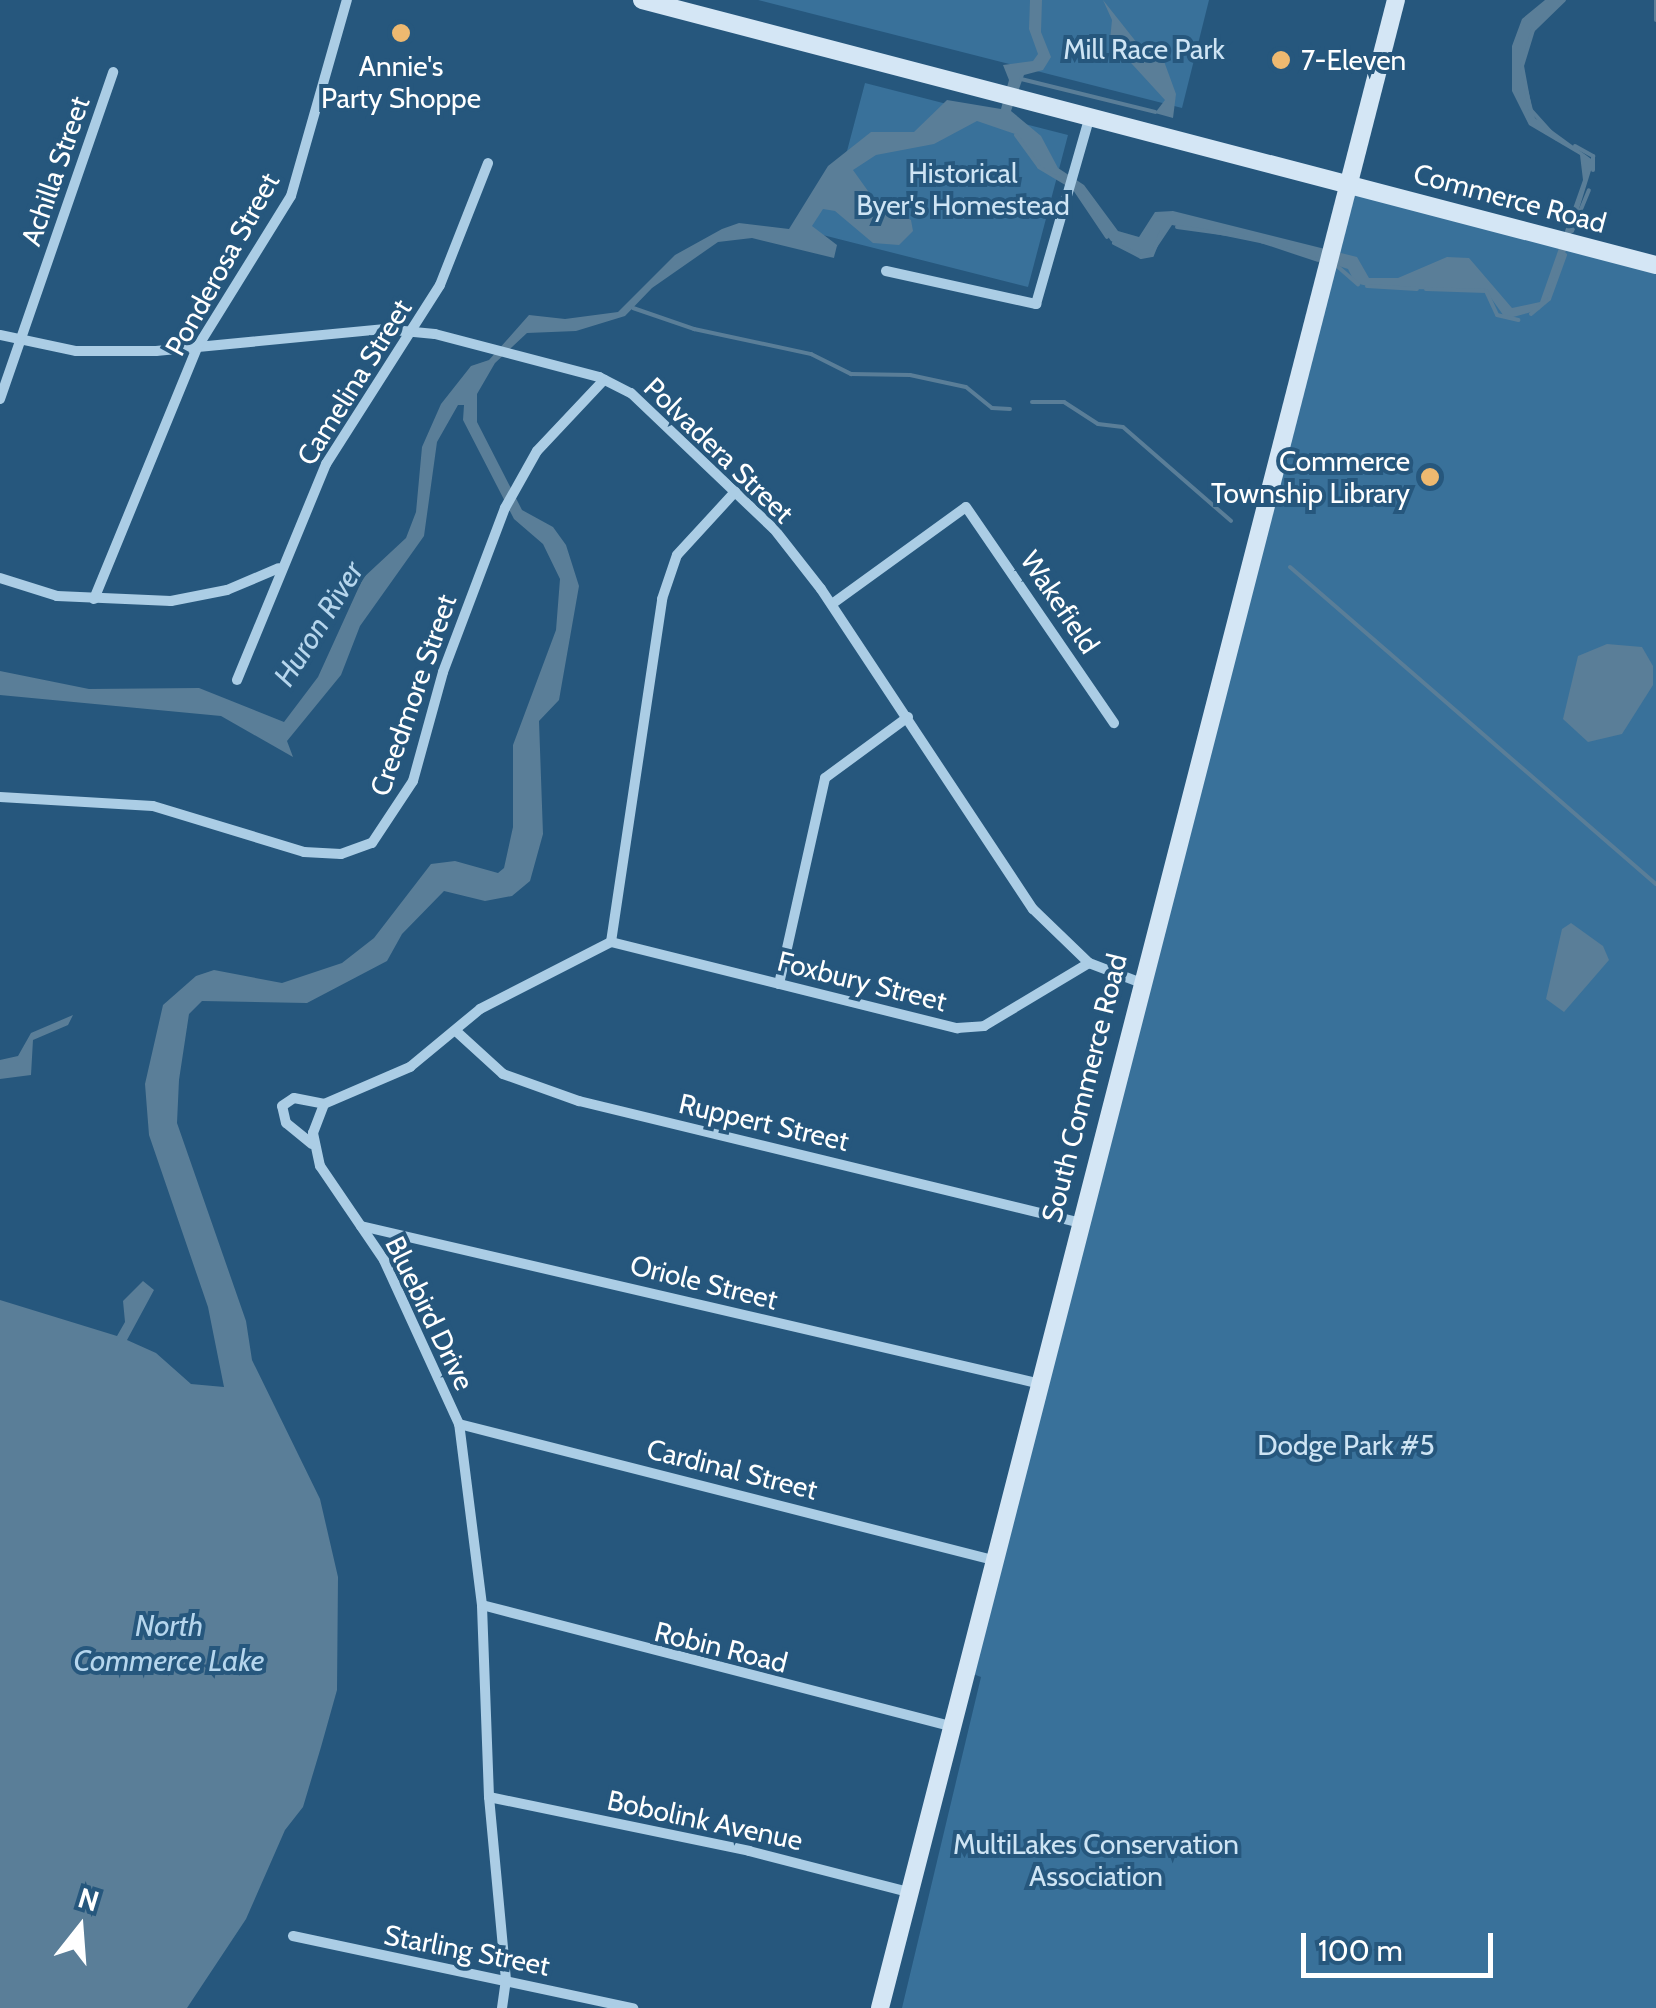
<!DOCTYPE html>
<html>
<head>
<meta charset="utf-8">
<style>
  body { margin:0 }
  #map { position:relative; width:1656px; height:2008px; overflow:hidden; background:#26577d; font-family:Cabin,sans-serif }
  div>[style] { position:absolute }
  .green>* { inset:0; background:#39719a }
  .water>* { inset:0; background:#5a7e98 }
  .stream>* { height:4px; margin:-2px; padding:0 2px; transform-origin:2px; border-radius:2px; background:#5a7e98 }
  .street>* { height:10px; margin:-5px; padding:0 5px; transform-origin:5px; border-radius:5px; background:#abcde5 }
  .secondary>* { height:18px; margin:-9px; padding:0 9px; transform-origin:9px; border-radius:9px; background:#d4e6f5 }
  .dots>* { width:28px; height:28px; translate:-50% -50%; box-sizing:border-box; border:5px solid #26577d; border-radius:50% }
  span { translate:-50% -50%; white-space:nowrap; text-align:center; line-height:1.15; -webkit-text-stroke:8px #26577d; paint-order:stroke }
  .park-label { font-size:28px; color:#cee4f4 }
  .poi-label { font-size:28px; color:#fff }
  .left { translate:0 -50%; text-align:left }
  .right { translate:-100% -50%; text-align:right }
  .street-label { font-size:28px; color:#fff }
  .water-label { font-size:30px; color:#b6d6ed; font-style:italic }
  .north { position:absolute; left:30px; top:1878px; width:100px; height:100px; -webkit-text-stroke:8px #26577d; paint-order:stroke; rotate:17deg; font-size:28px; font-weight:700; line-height:40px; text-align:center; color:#fff }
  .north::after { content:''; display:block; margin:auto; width:35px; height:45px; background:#fff; clip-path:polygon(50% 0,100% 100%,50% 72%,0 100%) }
  .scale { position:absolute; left:1301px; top:1933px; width:192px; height:45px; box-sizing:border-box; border:5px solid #fff; border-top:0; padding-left:12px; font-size:30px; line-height:35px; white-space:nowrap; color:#fff; -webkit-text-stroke:8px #26577d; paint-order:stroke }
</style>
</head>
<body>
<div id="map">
  <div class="green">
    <i style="clip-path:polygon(758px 0,1209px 0,1182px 108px)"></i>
    <i style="clip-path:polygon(865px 83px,1068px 135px,1028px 287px,799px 229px,847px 151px)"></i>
    <i style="clip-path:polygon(1351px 187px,1656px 268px,1656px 2008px,902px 2008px,981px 1677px,968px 1672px)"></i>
  </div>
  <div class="water">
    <i style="clip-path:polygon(1030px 0,1042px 0,1041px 32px,1051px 57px,1043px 70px,1024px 75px,1011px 111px,1041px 136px,1058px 168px,1084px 185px,1118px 231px,1139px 237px,1155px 212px,1173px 211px,1357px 257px,1369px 278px,1398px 278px,1447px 257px,1469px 258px,1512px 308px,1540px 302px,1583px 180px,1580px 155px,1529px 125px,1512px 91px,1512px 46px,1522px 19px,1545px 0,1564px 0,1533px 30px,1522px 66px,1535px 118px,1594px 161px,1553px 292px,1539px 310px,1506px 319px,1486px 291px,1376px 288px,1355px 283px,1348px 269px,1275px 246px,1172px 225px,1152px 255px,1141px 257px,1111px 241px,1074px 188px,1039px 167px,1015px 134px,977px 121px,934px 144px,876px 155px,853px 170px,873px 198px,911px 220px,913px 231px,899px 245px,873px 243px,835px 211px,823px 209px,812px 226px,837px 245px,834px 258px,752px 238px,718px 242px,652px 288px,625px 316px,576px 331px,527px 333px,495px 363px,477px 394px,477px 422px,522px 510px,553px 527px,566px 545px,579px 586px,559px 700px,539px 721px,543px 834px,530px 881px,512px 896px,485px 901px,444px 891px,402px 934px,387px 961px,307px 1003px,202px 1001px,189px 1014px,179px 1080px,177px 1123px,246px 1321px,252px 1360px,320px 1499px,338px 1577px,337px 1690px,321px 1747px,303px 1807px,285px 1830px,246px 1919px,187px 2008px,0 2008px,0 1300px,117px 1336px,125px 1322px,123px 1301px,143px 1281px,154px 1290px,127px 1340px,156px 1353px,191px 1384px,224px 1387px,208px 1307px,149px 1135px,145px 1084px,163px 1005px,196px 976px,214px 970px,282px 983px,342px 963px,374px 938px,431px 864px,455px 861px,498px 873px,504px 868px,513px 827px,513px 745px,556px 630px,560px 579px,543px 544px,514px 519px,463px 420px,464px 405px,458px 405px,437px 442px,424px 536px,360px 626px,341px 675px,287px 741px,293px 757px,221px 716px,0 695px,0 671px,89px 689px,199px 688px,284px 722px,318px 677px,363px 578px,406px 538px,416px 512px,422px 447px,441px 404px,471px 366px,489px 360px,529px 315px,565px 319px,618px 312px,675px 255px,722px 229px,739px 223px,789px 229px,828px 166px,871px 132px,914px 132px,947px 100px,1001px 109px,1009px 80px,1003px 65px,1033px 61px,1038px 54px,1029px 29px)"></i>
    <i style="clip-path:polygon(1103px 0,1141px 48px,1161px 53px,1176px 94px,1173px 118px,1155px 113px,1165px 100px,1110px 40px,1112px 20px)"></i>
    <i style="clip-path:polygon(1607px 644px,1642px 647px,1653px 666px,1653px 685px,1622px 734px,1588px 742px,1563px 719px,1578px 656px)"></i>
    <i style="clip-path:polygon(1571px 923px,1603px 946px,1609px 960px,1564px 1012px,1546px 999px,1562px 929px)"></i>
    <i style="clip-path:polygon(73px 1015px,68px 1025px,33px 1040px,31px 1075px,0 1079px,0 1060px,18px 1056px,31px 1033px)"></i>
  </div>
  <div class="stream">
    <i style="left:1656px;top:0;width:20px;rotate:90deg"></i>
    <i style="left:1021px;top:79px;width:138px;rotate:13.8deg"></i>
    <i style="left:1016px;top:135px;width:39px;rotate:54deg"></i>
    <i style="left:1039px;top:167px;width:41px;rotate:31deg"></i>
    <i style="left:1074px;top:188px;width:59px;rotate:56deg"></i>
    <i style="left:1557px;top:139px;width:40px;rotate:-132deg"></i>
    <i style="left:1530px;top:109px;width:44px;rotate:-100.5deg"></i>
    <i style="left:1522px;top:66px;width:38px;rotate:-73deg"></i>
    <i style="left:1533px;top:30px;width:43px;rotate:-44.1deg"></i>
    <i style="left:1575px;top:146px;width:21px;rotate:29deg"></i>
    <i style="left:1593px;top:156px;width:14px;rotate:90deg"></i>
    <i style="left:1177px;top:227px;width:66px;rotate:7.9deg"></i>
    <i style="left:1572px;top:231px;width:44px;rotate:-67.5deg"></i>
    <i style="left:1261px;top:241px;width:60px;rotate:18.4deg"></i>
    <i style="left:1114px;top:243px;width:30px;rotate:27deg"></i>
    <i style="left:1141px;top:257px;width:11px;rotate:-10deg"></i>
    <i style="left:1152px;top:255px;width:24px;rotate:-68deg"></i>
    <i style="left:1337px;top:266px;width:28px;rotate:41deg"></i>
    <i style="left:1367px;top:286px;width:50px;rotate:3.4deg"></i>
    <i style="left:1426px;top:289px;width:60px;rotate:1.9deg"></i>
    <i style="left:1486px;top:291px;width:26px;rotate:65deg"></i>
    <i style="left:1497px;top:315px;width:22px;rotate:13deg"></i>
    <i style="left:633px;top:308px;width:65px;rotate:19deg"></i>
    <i style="left:694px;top:329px;width:120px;rotate:12.1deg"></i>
    <i style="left:811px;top:354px;width:45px;rotate:26.6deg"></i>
    <i style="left:851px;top:374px;width:59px;rotate:1deg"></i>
    <i style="left:910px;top:375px;width:57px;rotate:12.1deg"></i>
    <i style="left:966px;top:387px;width:33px;rotate:39deg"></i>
    <i style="left:992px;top:408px;width:18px;rotate:3deg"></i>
    <i style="left:1531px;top:314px;width:23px;rotate:-40deg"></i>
    <i style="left:1549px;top:299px;width:47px;rotate:-70deg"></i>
    <i style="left:1032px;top:402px;width:32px"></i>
    <i style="left:1064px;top:402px;width:40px;rotate:32.9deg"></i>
    <i style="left:1098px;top:424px;width:25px;rotate:7deg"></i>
    <i style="left:1123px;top:427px;width:143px;rotate:41deg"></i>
    <i style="left:1290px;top:567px;width:484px;rotate:40.9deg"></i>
  </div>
  <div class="street">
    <i style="left:886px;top:271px;width:154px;rotate:12.4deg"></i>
    <i style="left:1036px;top:304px;width:196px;rotate:-74deg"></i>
    <i style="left:0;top:335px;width:78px;rotate:11.9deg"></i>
    <i style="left:76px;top:351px;width:80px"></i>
    <i style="left:156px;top:351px;width:228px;rotate:-5.5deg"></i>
    <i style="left:383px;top:329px;width:52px;rotate:5.5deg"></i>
    <i style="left:435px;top:334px;width:170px;rotate:14.7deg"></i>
    <i style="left:599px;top:377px;width:36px;rotate:27deg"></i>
    <i style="left:631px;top:393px;width:197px;rotate:43.6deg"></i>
    <i style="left:774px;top:529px;width:76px;rotate:51.9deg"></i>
    <i style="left:821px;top:589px;width:384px;rotate:56.5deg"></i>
    <i style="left:1033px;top:909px;width:78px;rotate:44deg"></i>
    <i style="left:1089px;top:963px;width:53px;rotate:20.8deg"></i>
    <i style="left:0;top:399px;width:346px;rotate:-70.9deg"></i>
    <i style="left:0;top:578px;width:60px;rotate:17.5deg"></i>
    <i style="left:57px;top:596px;width:114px;rotate:2.5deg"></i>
    <i style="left:171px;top:601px;width:57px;rotate:-11.1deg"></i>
    <i style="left:227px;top:590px;width:56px;rotate:-22.9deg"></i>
    <i style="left:94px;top:599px;width:274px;rotate:-67.7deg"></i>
    <i style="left:198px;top:346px;width:176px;rotate:-58.2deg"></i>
    <i style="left:291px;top:196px;width:204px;rotate:-74.1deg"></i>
    <i style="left:832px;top:604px;width:165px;rotate:-35.9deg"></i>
    <i style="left:966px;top:507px;width:262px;rotate:55.6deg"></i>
    <i style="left:237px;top:680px;width:234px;rotate:-67.6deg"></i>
    <i style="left:326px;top:464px;width:212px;rotate:-57.5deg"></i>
    <i style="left:440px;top:285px;width:131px;rotate:-68.5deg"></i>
    <i style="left:0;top:797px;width:153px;rotate:3.4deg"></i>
    <i style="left:153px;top:806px;width:158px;rotate:16.9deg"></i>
    <i style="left:304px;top:852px;width:37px;rotate:3deg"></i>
    <i style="left:341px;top:854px;width:33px;rotate:-20deg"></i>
    <i style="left:372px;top:843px;width:74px;rotate:-56.5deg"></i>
    <i style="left:413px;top:781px;width:113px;rotate:-74.6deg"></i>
    <i style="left:443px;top:672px;width:175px;rotate:-69.3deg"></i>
    <i style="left:505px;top:508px;width:65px;rotate:-60.7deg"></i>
    <i style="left:537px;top:451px;width:98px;rotate:-46.7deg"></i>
    <i style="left:611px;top:942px;width:357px;rotate:14deg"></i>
    <i style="left:957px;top:1028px;width:27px;rotate:-4deg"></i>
    <i style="left:984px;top:1026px;width:122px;rotate:-31deg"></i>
    <i style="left:611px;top:942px;width:347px;rotate:-81.5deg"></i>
    <i style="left:662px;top:599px;width:46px;rotate:-71.2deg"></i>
    <i style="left:677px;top:555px;width:86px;rotate:-47.4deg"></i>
    <i style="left:779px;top:984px;width:211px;rotate:-77.4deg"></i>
    <i style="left:825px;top:778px;width:103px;rotate:-36.3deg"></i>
    <i style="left:457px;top:1032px;width:62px;rotate:42.4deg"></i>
    <i style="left:503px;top:1074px;width:81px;rotate:19.6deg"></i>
    <i style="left:579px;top:1101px;width:512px;rotate:13.66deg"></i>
    <i style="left:312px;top:1144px;width:33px;rotate:-141deg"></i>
    <i style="left:286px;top:1123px;width:17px;rotate:-103deg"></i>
    <i style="left:282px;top:1106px;width:14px;rotate:-34deg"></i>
    <i style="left:294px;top:1098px;width:31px;rotate:11deg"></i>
    <i style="left:361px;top:1226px;width:694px;rotate:13.08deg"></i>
    <i style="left:459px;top:1424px;width:551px;rotate:14.29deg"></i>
    <i style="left:482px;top:1605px;width:484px;rotate:14.5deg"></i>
    <i style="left:489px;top:1797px;width:266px;rotate:11.7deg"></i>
    <i style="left:749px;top:1851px;width:165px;rotate:14.4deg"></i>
    <i style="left:293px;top:1936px;width:348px;rotate:12deg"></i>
    <i style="left:502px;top:2008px;width:28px;rotate:-82deg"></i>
    <i style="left:506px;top:1980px;width:184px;rotate:-95.3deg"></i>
    <i style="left:489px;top:1797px;width:192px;rotate:-92.1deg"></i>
    <i style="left:482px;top:1605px;width:182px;rotate:-97.2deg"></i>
    <i style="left:459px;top:1424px;width:180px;rotate:-114.6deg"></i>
    <i style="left:384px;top:1260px;width:114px;rotate:-124.2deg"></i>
    <i style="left:320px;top:1166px;width:34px;rotate:-102deg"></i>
    <i style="left:313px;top:1133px;width:31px;rotate:-69deg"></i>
    <i style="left:324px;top:1104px;width:94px;rotate:-23.3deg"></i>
    <i style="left:410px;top:1067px;width:91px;rotate:-39.6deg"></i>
    <i style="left:480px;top:1009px;width:147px;rotate:-27.1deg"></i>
  </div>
  <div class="secondary">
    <i style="left:642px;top:0;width:1048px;rotate:14.65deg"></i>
    <i style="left:880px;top:2008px;width:2073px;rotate:-75.59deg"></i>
  </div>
  <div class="dots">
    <i style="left:401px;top:33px;background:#eeb970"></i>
    <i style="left:1281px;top:60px;background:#eeb970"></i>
    <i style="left:1430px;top:477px;background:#eeb970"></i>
  </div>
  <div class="park-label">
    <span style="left:1144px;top:49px">Mill Race Park</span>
    <span style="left:963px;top:189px">Historical<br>Byer's Homestead</span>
    <span style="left:1346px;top:1445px">Dodge Park #5</span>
    <span style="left:1096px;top:1860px">MultiLakes Conservation<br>Association</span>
  </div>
  <div class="poi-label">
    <span class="left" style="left:1301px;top:60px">7-Eleven</span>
    <span style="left:401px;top:82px">Annie's<br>Party Shoppe</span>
    <span class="right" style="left:1410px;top:477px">Commerce<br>Township Library</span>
  </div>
  <div class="street-label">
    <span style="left:55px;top:171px;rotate:-71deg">Achilla Street</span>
    <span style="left:1510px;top:198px;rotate:15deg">Commerce Road</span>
    <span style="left:222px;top:264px;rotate:-61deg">Ponderosa Street</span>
    <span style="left:354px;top:382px;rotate:-58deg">Camelina Street</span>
    <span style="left:719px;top:450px;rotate:44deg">Polvadera Street</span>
    <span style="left:1060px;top:602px;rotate:56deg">Wakefield</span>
    <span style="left:413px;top:695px;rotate:-71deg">Creedmore Street</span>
    <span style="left:862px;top:981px;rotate:14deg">Foxbury Street</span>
    <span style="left:1084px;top:1088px;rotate:-76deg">South Commerce Road</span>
    <span style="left:764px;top:1122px;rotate:13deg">Ruppert Street</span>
    <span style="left:704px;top:1282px;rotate:14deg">Oriole Street</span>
    <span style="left:430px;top:1313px;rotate:64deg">Bluebird Drive</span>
    <span style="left:732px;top:1469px;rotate:14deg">Cardinal Street</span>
    <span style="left:721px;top:1647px;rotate:14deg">Robin Road</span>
    <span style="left:705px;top:1820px;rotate:12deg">Bobolink Avenue</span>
    <span style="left:467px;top:1950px;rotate:11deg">Starling Street</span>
  </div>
  <div class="water-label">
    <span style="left:319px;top:624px;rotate:-58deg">Huron River</span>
    <span style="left:169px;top:1643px">North<br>Commerce Lake</span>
  </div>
  <div class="north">N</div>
  <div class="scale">100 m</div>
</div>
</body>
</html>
